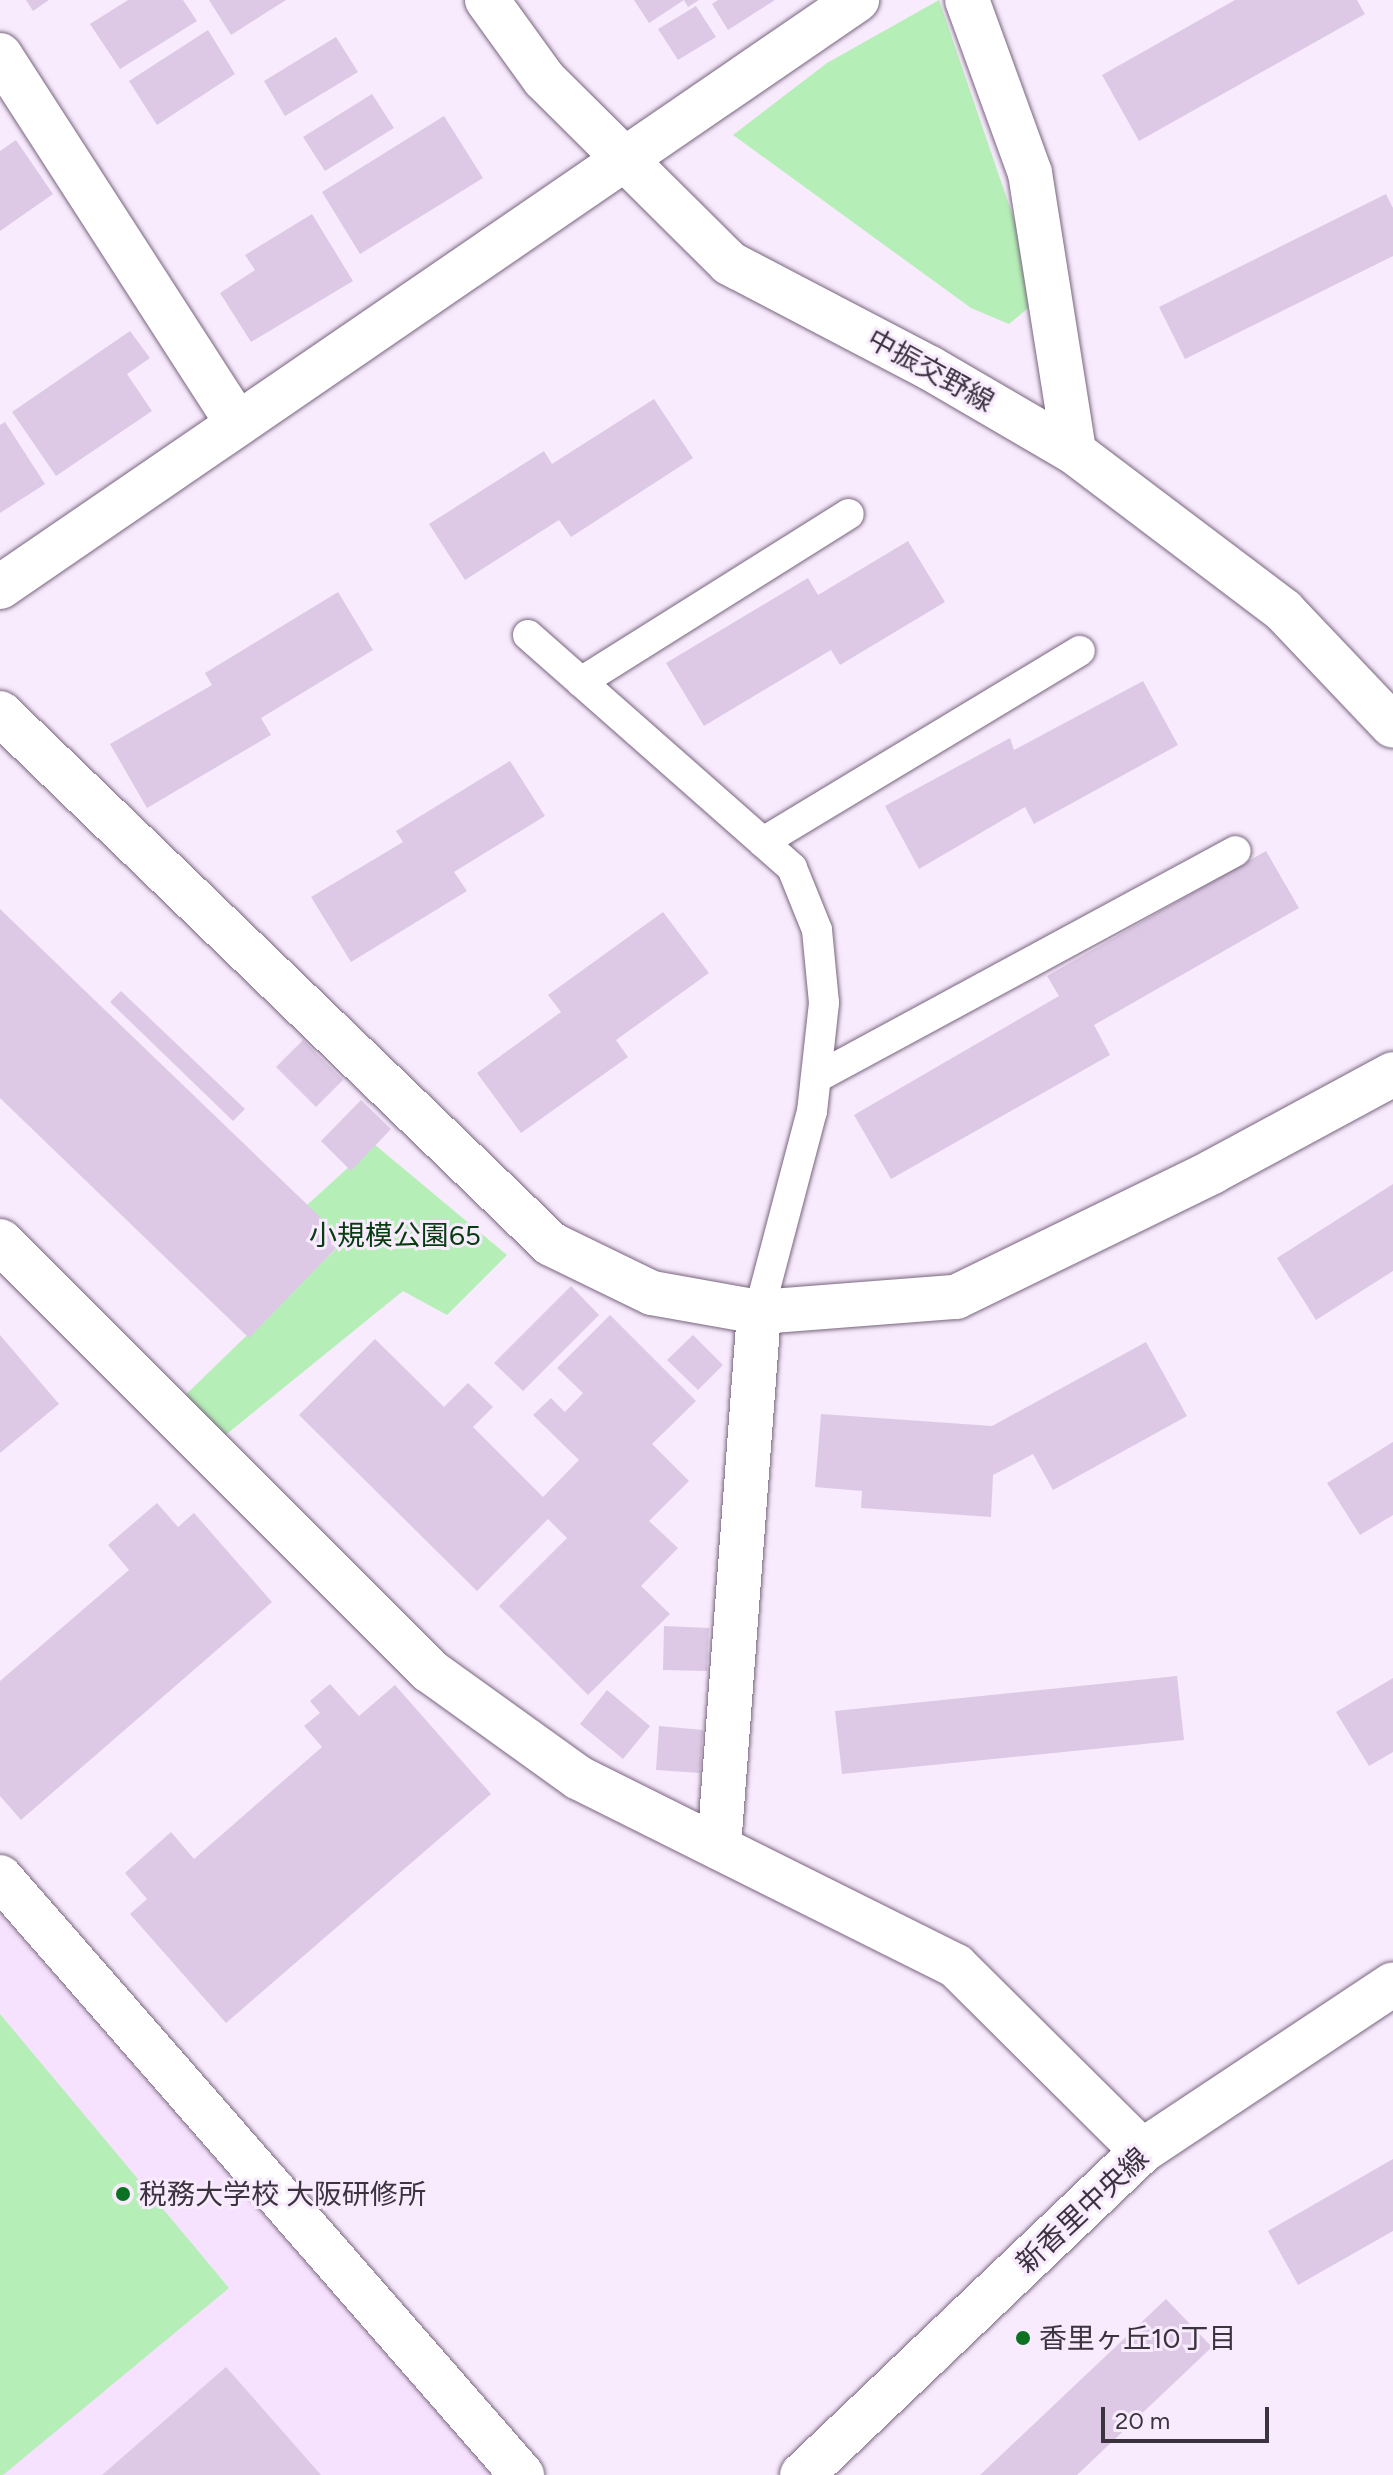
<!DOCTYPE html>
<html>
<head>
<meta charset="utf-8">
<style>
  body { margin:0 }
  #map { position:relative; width:1393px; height:2475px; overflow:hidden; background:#f8ebfd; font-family:Figtree,"Noto Sans JP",sans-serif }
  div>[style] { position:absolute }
  .built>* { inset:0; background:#f6e1fe }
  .green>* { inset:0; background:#b5efb7 }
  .building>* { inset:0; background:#ddc9e5 }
  .roads { filter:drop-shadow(0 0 2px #78657e) drop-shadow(0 0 2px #78657e) }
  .service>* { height:30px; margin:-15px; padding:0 15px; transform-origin:15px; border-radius:15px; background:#fff }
  .minor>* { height:44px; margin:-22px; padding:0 22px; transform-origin:22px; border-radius:22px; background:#fff }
  .tertiary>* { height:44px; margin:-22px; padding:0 22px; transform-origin:22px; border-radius:22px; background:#fff }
  .dots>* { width:22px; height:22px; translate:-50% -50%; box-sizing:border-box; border:4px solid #f8ebfd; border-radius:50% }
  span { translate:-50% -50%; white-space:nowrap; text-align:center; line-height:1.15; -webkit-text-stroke:6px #f8ebfd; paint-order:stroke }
  .street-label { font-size:28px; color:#3b333e }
  .park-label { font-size:28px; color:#073b10 }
  .poi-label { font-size:28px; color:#3b333e }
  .left { translate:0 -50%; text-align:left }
  .scale { position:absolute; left:1101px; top:2407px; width:168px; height:36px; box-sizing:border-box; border:4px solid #3b333e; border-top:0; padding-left:10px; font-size:24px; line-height:28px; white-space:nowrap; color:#3b333e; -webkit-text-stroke:6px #f8ebfd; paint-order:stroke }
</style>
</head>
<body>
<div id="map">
  <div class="built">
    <i style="clip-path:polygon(0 1914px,491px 2475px,0 2475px)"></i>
  </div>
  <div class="green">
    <i style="clip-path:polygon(939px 0,1030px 266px,1033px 304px,1009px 324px,971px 308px,733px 135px,827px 63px)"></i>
    <i style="clip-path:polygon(374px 1144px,507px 1255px,447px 1315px,403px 1291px,213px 1445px,174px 1406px,337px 1248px,295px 1216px)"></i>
    <i style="clip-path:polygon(0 2014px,229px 2288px,3px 2475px,0 2475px)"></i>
  </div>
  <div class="building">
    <i style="clip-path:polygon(26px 0,49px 0,33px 11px)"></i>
    <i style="clip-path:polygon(128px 0,183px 0,197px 21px,120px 69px,90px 24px)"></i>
    <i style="clip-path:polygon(209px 0,286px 0,231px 35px)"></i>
    <i style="clip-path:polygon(634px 0,699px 0,688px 7px,684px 0,649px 23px)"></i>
    <i style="clip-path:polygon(718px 0,775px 0,728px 30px,712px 4px)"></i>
    <i style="clip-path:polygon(1235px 0,1357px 0,1365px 14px,1139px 141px,1102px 75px)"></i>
    <i style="clip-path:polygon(696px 6px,716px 37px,678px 60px,658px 29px)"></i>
    <i style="clip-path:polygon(208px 30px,235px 74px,157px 125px,129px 81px)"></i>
    <i style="clip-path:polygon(336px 37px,358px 72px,285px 116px,264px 81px)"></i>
    <i style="clip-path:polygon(372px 94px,394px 128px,325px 171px,303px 137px)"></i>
    <i style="clip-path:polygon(444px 116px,483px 178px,360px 254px,322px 192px)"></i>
    <i style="clip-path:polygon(16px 140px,53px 194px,0 231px,0 151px)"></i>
    <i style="clip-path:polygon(1386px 194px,1393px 208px,1393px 256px,1185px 359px,1159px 307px)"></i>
    <i style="clip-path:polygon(312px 214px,353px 281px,251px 342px,220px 293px,255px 270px,245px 255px)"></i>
    <i style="clip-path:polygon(130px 331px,150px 358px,127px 374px,152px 411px,56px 476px,12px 412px)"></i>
    <i style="clip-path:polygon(654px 399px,693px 458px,571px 537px,559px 520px,465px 580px,429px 524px,544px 451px,552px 464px)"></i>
    <i style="clip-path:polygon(5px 422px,45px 484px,0 513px,0 425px)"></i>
    <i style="clip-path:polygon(908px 541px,945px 602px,840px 665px,831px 650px,704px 726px,666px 663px,808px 578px,818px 595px)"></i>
    <i style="clip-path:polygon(338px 592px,373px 650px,261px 718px,271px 735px,147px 808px,110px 744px,212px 685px,205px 673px)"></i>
    <i style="clip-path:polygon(1143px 681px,1178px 745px,1034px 824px,1025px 807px,919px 869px,885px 806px,1010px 738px,1014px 750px)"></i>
    <i style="clip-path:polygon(510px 761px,545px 816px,454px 872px,467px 891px,351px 962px,311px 897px,403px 842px,396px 831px)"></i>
    <i style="clip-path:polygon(1266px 851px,1299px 908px,1094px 1025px,1110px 1055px,891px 1179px,854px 1115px,1059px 996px,1047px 976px)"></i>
    <i style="clip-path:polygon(0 909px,344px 1240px,249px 1338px,0 1098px)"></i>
    <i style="clip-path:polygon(663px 912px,709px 973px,616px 1040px,628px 1057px,521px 1133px,477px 1073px,561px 1012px,548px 995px)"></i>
    <i style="clip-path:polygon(121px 991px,245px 1109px,233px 1121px,110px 1002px)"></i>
    <i style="clip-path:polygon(303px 1040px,343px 1080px,316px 1107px,276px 1067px)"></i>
    <i style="clip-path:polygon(361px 1100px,391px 1129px,351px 1171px,321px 1141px)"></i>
    <i style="clip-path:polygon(1393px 1184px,1393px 1271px,1316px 1320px,1277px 1258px)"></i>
    <i style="clip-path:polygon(571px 1286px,599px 1315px,523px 1391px,494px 1363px)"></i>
    <i style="clip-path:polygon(610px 1315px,696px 1401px,652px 1444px,689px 1481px,649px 1521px,678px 1548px,641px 1586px,670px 1614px,588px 1695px,499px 1606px,567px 1538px,548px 1519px,477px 1591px,299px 1415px,375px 1339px,444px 1407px,468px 1383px,493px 1407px,473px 1427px,543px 1497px,579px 1460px,533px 1415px,551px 1398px,565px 1412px,583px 1393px,557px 1368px)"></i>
    <i style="clip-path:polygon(0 1335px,59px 1404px,0 1453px)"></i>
    <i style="clip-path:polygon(693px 1335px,723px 1365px,698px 1390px,667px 1360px)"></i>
    <i style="clip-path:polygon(1146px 1342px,1187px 1416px,1053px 1490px,1033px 1454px,993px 1475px,991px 1517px,861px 1508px,862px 1491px,815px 1487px,821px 1414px,992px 1426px)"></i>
    <i style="clip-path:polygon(1393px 1442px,1393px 1515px,1360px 1535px,1327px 1483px)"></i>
    <i style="clip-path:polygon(157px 1503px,178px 1527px,194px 1513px,272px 1602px,21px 1820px,0 1796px,0 1681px,129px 1570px,108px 1545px)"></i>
    <i style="clip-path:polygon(664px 1626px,709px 1628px,707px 1671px,663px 1670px)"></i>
    <i style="clip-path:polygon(1177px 1676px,1184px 1740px,842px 1774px,835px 1711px)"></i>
    <i style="clip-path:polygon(1393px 1678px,1393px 1752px,1369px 1766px,1336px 1712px)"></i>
    <i style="clip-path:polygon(330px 1684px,359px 1716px,395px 1685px,491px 1794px,226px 2023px,130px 1914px,147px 1899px,125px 1873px,171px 1832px,194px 1859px,322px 1747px,304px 1726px,320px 1713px,310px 1701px)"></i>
    <i style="clip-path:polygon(607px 1690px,650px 1726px,623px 1759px,580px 1724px)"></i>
    <i style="clip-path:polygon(659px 1726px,703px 1730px,700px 1773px,656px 1770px)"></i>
    <i style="clip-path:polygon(1393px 2159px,1393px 2231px,1298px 2285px,1268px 2231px)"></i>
    <i style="clip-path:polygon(1166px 2299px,1212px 2347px,1077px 2475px,980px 2475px)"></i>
    <i style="clip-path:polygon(226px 2367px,321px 2475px,102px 2475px)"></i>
  </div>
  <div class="roads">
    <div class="service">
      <i style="left:528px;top:635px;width:352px;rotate:41.4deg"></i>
      <i style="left:792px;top:868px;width:67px;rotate:68deg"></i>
      <i style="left:817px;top:930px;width:73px;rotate:84.5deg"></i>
      <i style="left:824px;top:1003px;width:109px;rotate:96.3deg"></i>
      <i style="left:812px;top:1111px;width:208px;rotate:104.8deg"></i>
      <i style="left:581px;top:682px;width:316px;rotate:-32.1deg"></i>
      <i style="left:763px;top:842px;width:370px;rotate:-31.1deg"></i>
      <i style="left:816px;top:1078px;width:477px;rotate:-28.4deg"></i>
    </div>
    <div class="minor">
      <i style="left:967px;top:0;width:184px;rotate:70deg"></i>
      <i style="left:1030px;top:173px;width:282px;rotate:81deg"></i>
      <i style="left:0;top:55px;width:439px;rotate:57.2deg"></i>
      <i style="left:0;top:587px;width:1039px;rotate:-34.41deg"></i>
      <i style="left:0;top:713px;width:765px;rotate:43.94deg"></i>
      <i style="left:551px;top:1244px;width:112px;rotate:25.9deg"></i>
      <i style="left:652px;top:1293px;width:109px;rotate:10.1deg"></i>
      <i style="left:759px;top:1312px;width:198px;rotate:-4.4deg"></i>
      <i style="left:956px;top:1297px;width:285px;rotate:-26deg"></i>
      <i style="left:1212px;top:1172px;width:206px;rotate:-28.4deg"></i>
      <i style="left:0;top:1241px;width:608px;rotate:45deg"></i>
      <i style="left:430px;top:1671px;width:183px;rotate:35.7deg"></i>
      <i style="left:579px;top:1778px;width:421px;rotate:26.5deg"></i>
      <i style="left:956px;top:1966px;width:262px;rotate:44.8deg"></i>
      <i style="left:719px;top:1847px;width:536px;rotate:-85.72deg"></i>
      <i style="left:0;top:1877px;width:794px;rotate:48.88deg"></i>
    </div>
    <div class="tertiary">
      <i style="left:487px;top:0;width:97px;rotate:54.2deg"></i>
      <i style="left:544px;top:79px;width:261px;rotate:44.8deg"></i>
      <i style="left:729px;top:263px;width:227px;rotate:27.6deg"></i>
      <i style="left:930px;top:368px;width:167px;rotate:30.3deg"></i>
      <i style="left:1074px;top:452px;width:263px;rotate:37.1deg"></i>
      <i style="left:1284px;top:611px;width:158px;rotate:46.5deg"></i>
      <i style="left:802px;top:2475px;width:470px;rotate:-43.6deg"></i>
      <i style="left:1142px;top:2151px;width:301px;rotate:-33.6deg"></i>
    </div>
  </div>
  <div class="dots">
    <i style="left:123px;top:2194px;background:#0b7222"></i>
    <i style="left:1023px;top:2338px;background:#0b7222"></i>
  </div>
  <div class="street-label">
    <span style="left:931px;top:370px;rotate:29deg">中振交野線</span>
    <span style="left:1082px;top:2210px;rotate:-43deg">新香里中央線</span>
  </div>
  <div class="park-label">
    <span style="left:395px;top:1235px">小規模公園65</span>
  </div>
  <div class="poi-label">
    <span class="left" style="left:139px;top:2194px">税務大学校 大阪研修所</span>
    <span class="left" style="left:1039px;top:2338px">香里ヶ丘10丁目</span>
  </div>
  <div class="scale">20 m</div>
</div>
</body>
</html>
